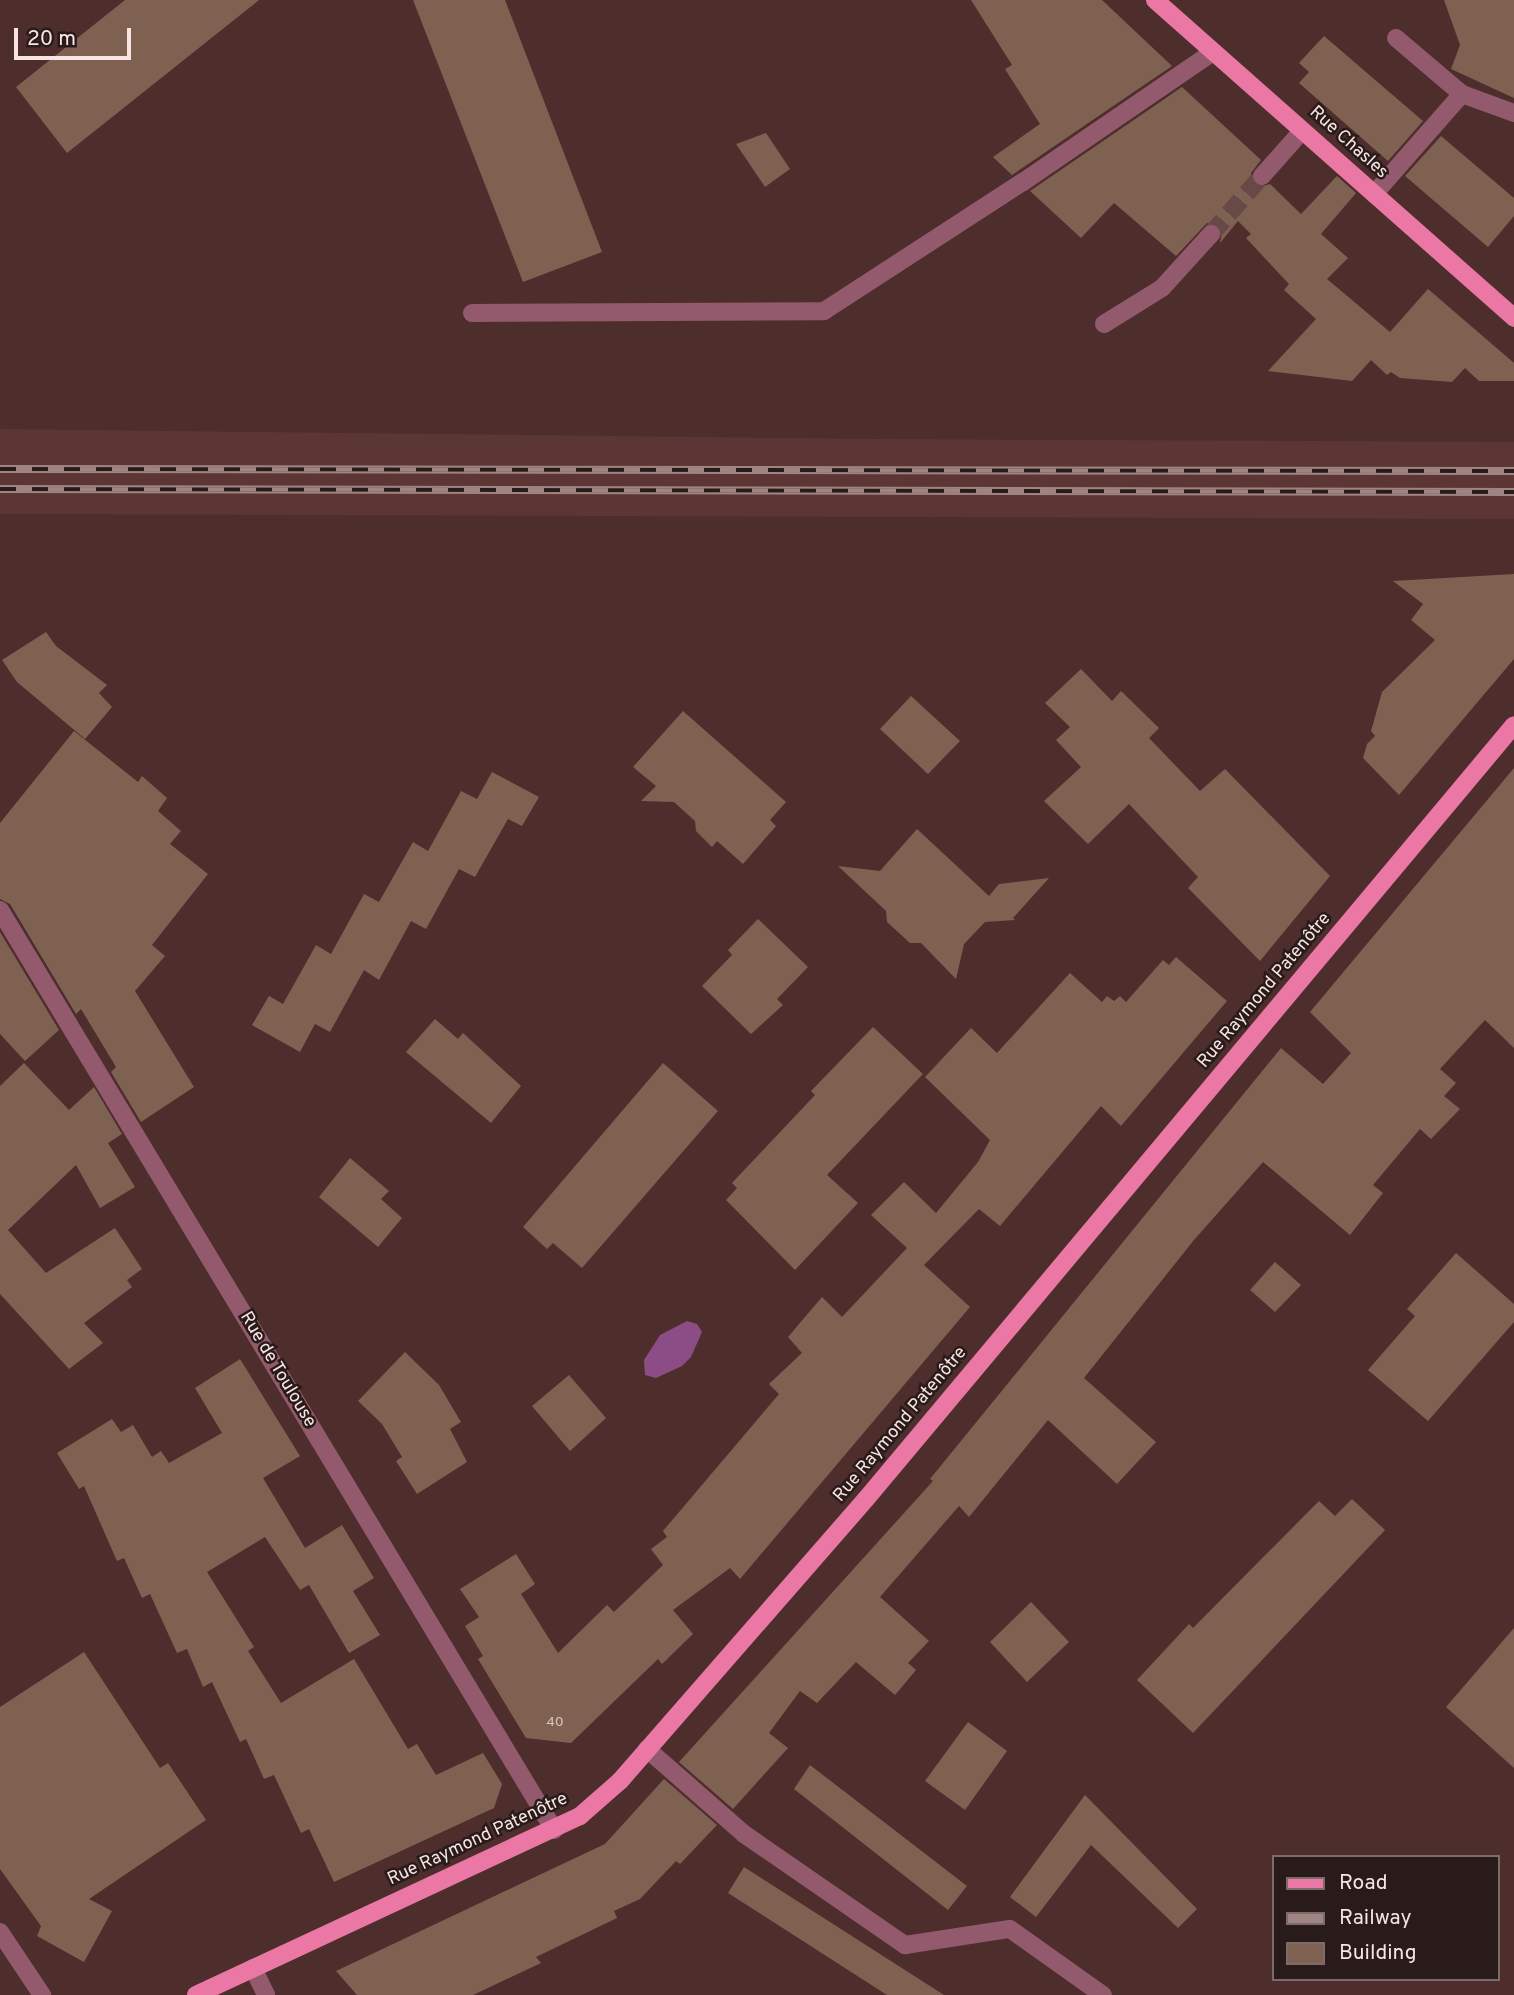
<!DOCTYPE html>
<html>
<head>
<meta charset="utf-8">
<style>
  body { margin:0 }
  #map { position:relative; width:1514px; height:1995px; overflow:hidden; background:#4d2e2c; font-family:Overpass,sans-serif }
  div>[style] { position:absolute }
  .built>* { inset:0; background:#5b3634 }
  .water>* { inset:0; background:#8c4c85 }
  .building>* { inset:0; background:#7f6152 }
  .minor-tunnel>* { height:18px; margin-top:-9px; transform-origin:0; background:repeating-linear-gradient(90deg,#674947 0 18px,transparent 0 27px) }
  .minor>* { height:18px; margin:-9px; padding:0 9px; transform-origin:9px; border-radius:9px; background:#935a6e }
  .major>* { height:18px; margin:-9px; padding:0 9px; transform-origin:9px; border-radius:9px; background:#eb78a4 }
  .rail>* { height:8px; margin-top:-4px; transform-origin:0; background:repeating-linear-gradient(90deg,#291b1a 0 16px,#9e8482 0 32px); box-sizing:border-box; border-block:2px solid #9e8482 }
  span { translate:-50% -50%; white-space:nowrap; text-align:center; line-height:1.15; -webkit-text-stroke:5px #291b1a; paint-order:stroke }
  .number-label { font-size:14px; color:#dac3be }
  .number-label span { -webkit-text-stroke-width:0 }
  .street-label { font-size:18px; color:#f8e4e2 }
  .legend { position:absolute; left:1272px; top:1855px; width:228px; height:126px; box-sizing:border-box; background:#291b1a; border:2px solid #7c6b6a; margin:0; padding:9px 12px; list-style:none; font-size:21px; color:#f8e4e2 }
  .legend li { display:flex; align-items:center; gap:14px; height:35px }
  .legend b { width:35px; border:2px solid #7c6b6a }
  .scale { position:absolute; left:14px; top:28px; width:117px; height:32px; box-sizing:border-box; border:4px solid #f8e4e2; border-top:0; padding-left:9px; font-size:21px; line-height:24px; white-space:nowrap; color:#f8e4e2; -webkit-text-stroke:5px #291b1a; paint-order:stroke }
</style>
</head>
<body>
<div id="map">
  <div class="built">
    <i style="clip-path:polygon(0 429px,878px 439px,1514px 442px,1514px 519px,0 514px)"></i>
  </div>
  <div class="water">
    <i style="clip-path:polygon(687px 1321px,697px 1324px,702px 1332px,691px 1357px,682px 1366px,656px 1378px,645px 1375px,644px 1360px,660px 1335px)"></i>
  </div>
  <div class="building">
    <i style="clip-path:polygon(125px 0,259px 0,67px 153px,16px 87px)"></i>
    <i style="clip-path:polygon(413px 0,505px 0,602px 252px,523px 282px)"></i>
    <i style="clip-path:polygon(971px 0,1102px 0,1172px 66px,1012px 175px,993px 157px,1040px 124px,1005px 69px,1012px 65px)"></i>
    <i style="clip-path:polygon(1444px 0,1514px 0,1514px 98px,1451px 69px,1460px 45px)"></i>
    <i style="clip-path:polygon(1324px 36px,1423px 121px,1388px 161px,1299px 83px,1309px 72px,1299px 63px)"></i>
    <i style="clip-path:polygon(1182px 87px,1261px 160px,1251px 173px,1254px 184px,1260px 187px,1270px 184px,1301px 214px,1337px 176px,1356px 193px,1321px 234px,1348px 258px,1327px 279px,1390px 332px,1428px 289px,1514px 363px,1514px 381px,1479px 381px,1465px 368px,1452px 382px,1400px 378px,1391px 372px,1387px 375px,1371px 360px,1352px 381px,1268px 371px,1316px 319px,1284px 290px,1289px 284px,1246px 238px,1251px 234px,1238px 221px,1220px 243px,1222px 231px,1219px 226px,1207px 223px,1176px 256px,1114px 203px,1081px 238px,1030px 191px)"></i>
    <i style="clip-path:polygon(766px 133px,790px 169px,765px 187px,736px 144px)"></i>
    <i style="clip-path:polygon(1441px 136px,1514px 198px,1514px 216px,1488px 247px,1405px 176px)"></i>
    <i style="clip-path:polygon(1514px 574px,1514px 659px,1399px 795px,1363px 758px,1367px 744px,1375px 736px,1371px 731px,1382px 692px,1435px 640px,1411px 620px,1423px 604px,1393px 581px)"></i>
    <i style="clip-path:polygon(46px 632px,56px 646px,107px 685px,99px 693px,112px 707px,85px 739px,17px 682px,2px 660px)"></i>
    <i style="clip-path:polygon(1081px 669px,1112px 701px,1121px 691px,1159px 728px,1149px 738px,1200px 791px,1225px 769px,1330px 876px,1260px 961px,1188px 888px,1198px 877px,1129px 804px,1088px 844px,1044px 801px,1081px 767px,1056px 740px,1070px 727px,1045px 703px)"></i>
    <i style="clip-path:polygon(911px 696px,960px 741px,928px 774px,880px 729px)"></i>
    <i style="clip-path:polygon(683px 711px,786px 802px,770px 820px,776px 826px,743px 864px,717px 841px,712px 847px,696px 831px,695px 821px,674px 802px,641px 801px,656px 786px,633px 767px)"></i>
    <i style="clip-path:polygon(74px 731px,138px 782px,142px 776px,167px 798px,158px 811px,181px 831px,170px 844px,208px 874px,152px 945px,165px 956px,135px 991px,194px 1087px,141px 1122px,111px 1072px,116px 1067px,81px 1009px,76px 1014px,10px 904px,0 899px,0 823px)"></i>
    <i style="clip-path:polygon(1514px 768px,1514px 1048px,1485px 1020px,1440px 1069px,1456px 1083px,1444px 1096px,1460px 1109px,1431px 1139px,1420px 1129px,1373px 1185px,1383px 1193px,1350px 1235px,1263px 1162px,1194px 1240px,1084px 1378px,1156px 1442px,1117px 1484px,1048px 1420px,969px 1517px,959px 1506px,880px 1597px,929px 1641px,908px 1663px,916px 1670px,895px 1695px,856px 1662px,817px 1703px,800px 1691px,769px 1733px,788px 1748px,733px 1809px,679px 1762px,933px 1481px,930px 1479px,1281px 1048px,1323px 1084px,1351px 1053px,1310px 1012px)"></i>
    <i style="clip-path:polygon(492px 772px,539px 797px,522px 826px,508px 819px,475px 877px,459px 869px,426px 929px,411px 921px,379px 980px,364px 970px,330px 1032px,315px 1024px,300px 1052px,252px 1025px,269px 996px,283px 1004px,316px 945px,331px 954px,364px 894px,379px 902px,413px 842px,428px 851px,461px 791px,477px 799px)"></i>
    <i style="clip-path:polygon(917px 829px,989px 896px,999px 884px,1049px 878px,1013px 918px,1015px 920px,985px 922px,964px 944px,956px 979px,921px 943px,910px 943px,887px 922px,886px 911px,838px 866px,880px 871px)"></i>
    <i style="clip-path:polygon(758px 919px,808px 967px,777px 999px,783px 1005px,751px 1034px,702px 986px,732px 955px,728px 950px)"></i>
    <i style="clip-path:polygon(0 932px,59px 1030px,25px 1061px,0 1034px)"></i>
    <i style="clip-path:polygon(1176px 957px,1227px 1001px,1121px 1126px,1101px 1106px,1000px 1226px,979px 1209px,924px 1265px,970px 1307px,740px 1579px,730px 1568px,673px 1610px,693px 1634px,662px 1664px,658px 1659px,571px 1743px,526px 1738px,478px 1659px,483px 1656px,465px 1626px,479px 1617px,460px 1589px,516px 1554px,535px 1584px,521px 1594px,558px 1653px,607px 1605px,614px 1612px,663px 1565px,651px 1549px,667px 1537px,663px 1531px,779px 1394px,769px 1384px,802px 1353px,788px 1337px,822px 1297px,842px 1317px,907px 1248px,871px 1215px,904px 1182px,936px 1213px,978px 1162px,990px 1140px,925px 1077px,971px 1028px,997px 1053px,1070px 973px,1102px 1002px,1107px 996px,1114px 1001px,1120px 996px,1126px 1002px,1163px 960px,1169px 965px)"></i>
    <i style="clip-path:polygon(435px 1019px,458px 1039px,463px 1033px,521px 1086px,491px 1123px,406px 1052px)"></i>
    <i style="clip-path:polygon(873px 1027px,923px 1074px,827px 1175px,858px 1203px,795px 1270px,726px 1200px,737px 1188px,732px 1183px,815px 1095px,811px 1091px)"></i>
    <i style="clip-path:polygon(24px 1063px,69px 1110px,94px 1087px,122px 1134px,108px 1143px,135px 1187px,100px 1208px,76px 1165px,8px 1230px,46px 1273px,115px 1228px,142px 1269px,127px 1280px,132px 1287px,84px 1323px,103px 1343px,69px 1369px,0 1294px,0 1086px)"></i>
    <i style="clip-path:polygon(663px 1063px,718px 1111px,582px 1268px,553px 1243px,547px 1249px,523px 1227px)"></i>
    <i style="clip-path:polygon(350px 1158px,389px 1191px,381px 1199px,402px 1218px,378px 1247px,319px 1197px)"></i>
    <i style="clip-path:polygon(1456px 1253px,1514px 1304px,1514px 1322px,1428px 1421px,1368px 1370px,1415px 1316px,1407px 1309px)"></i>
    <i style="clip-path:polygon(1275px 1262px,1301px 1285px,1275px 1312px,1250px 1290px)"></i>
    <i style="clip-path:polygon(405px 1352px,439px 1385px,461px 1422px,450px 1429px,467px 1462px,417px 1494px,396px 1461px,402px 1457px,382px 1424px,358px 1401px)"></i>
    <i style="clip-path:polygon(240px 1359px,300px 1456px,263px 1478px,305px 1548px,342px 1525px,374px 1578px,353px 1591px,380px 1635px,349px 1653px,309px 1585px,300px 1590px,265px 1537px,207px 1572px,254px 1647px,248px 1651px,281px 1703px,354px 1659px,408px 1749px,417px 1744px,436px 1775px,483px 1753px,502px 1784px,494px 1808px,334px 1882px,309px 1829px,301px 1833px,274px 1775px,264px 1779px,246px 1739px,240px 1742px,212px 1682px,203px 1687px,187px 1649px,177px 1653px,150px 1594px,142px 1598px,124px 1558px,117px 1561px,84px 1486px,79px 1489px,57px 1453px,112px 1419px,121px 1432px,133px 1425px,152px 1457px,161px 1451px,169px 1463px,222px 1433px,195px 1388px)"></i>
    <i style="clip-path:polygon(569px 1375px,606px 1418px,570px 1451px,532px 1406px)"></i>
    <i style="clip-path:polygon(1352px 1499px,1385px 1530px,1193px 1733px,1137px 1680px,1189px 1624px,1193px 1628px,1319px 1501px,1335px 1516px)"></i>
    <i style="clip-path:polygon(1031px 1602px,1069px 1642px,1027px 1682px,990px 1642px)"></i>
    <i style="clip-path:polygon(1514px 1628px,1514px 1768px,1446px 1707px)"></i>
    <i style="clip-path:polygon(84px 1652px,160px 1768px,168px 1763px,206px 1820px,89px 1899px,112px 1911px,84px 1962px,37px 1936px,41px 1926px,0 1869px,0 1707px)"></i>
    <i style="clip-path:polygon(968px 1722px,1007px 1751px,965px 1810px,925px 1781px)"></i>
    <i style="clip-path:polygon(810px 1765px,967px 1886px,948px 1910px,794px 1789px)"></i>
    <i style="clip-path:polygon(664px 1779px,717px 1825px,680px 1864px,676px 1861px,640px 1899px,614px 1911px,617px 1918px,536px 1957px,541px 1963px,473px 1995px,357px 1995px,336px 1971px,605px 1844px)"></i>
    <i style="clip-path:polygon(1085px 1795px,1197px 1909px,1178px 1928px,1091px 1845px,1036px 1917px,1010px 1897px)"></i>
    <i style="clip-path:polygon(744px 1867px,944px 1995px,887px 1995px,728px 1893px)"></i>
  </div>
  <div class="minor-tunnel">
    <i style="left:1211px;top:234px;width:77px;rotate:-48.7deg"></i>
  </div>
  <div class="minor">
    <i style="left:1396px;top:38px;width:87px;rotate:40.3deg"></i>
    <i style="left:1262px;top:176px;width:60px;rotate:-48.4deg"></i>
    <i style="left:1374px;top:194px;width:133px;rotate:-48.7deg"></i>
    <i style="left:1462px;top:94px;width:55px;rotate:20.1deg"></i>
    <i style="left:472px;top:313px;width:352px;rotate:-0.3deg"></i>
    <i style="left:824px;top:311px;width:237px;rotate:-33deg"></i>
    <i style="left:1023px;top:182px;width:230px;rotate:-34.4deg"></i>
    <i style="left:1104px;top:324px;width:68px;rotate:-31.8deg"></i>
    <i style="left:1162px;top:288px;width:73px;rotate:-47.8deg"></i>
    <i style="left:0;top:910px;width:1074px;rotate:58.94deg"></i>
    <i style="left:647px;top:1749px;width:129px;rotate:41.2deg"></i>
    <i style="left:744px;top:1834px;width:196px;rotate:34.6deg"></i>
    <i style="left:905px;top:1945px;width:106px;rotate:-8.7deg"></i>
    <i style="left:1010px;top:1929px;width:114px;rotate:35.4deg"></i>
    <i style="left:0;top:1932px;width:76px;rotate:56.3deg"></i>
    <i style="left:253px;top:1968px;width:30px;rotate:64deg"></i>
  </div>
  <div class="major">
    <i style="left:1155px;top:0;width:480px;rotate:41.5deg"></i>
    <i style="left:196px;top:1995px;width:424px;rotate:-25deg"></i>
    <i style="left:580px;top:1816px;width:53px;rotate:-41.2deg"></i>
    <i style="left:620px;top:1781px;width:374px;rotate:-48.9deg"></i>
    <i style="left:866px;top:1499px;width:1009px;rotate:-50.06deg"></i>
  </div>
  <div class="rail">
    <i style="left:0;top:469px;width:1514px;rotate:0.08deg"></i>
    <i style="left:0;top:489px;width:1514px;rotate:0.11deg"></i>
  </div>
  <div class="number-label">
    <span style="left:555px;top:1723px">40</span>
  </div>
  <div class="street-label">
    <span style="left:1348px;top:143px;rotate:42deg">Rue Chasles</span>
    <span style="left:1265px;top:991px;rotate:-50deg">Rue Raymond Patenôtre</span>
    <span style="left:277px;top:1370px;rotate:59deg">Rue de Toulouse</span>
    <span style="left:901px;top:1425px;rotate:-50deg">Rue Raymond Patenôtre</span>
    <span style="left:478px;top:1840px;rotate:-25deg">Rue Raymond Patenôtre</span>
  </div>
  <ul class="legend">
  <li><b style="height:9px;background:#eb78a4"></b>Road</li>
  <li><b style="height:9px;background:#9e8482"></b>Railway</li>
  <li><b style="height:19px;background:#7f6152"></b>Building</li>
  </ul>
  <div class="scale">20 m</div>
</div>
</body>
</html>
